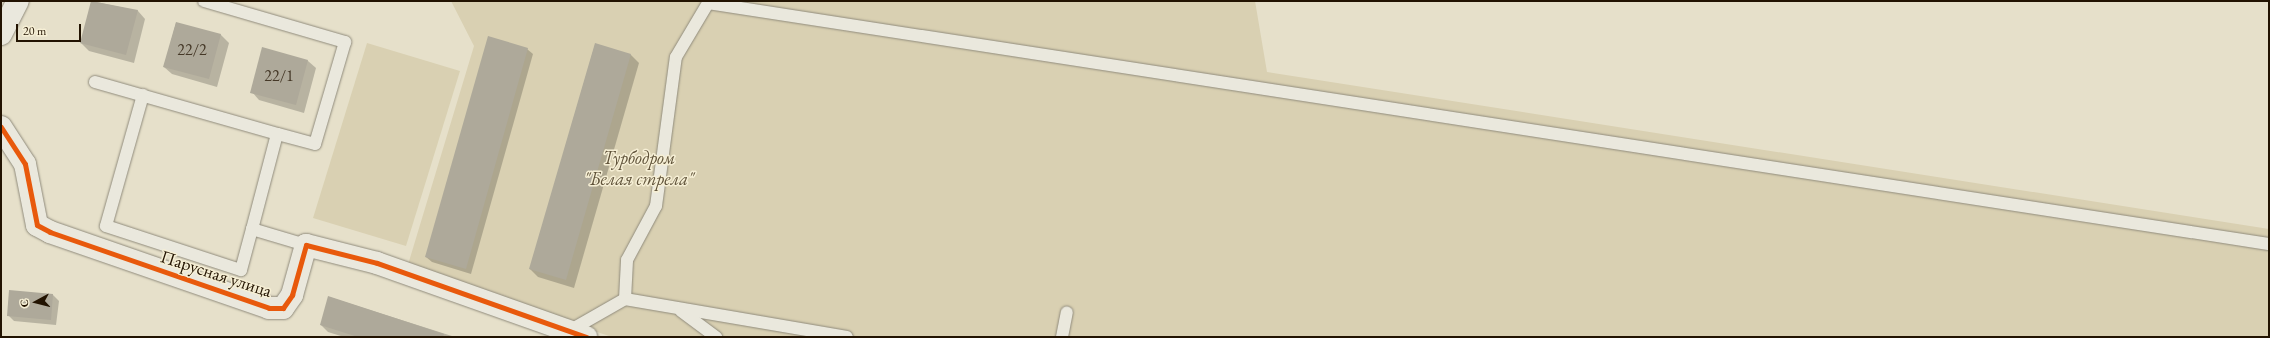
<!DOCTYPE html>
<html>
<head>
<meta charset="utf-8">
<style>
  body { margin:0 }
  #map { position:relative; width:2270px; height:338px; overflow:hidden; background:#e6e0ca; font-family:"EB Garamond",serif }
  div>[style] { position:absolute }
  .green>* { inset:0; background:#d9d0b2 }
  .shadow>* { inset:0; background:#0003 }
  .building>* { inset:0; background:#aea99a }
  .roads { filter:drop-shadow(0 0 1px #908b7c) drop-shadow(0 0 1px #908b7c) }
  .service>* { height:12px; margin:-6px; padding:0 6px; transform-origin:6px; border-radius:6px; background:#eae8dd }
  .minor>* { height:22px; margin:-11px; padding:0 11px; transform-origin:11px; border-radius:11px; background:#eae8dd }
  .cycleway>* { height:5px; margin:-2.5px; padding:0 2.5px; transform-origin:2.5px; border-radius:2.5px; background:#e8590c }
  span { translate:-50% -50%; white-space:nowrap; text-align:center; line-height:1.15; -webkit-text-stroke:3px #f6efd5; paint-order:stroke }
  .number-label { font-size:16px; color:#453827 }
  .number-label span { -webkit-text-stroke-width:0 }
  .park-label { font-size:18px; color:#5e5138; font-style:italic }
  .street-label { font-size:18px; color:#221301 }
  .frame { position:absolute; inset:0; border:2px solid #221301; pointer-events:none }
  .north { position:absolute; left:16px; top:282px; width:40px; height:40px; -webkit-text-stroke:3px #f6efd5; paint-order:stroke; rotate:263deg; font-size:11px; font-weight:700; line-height:16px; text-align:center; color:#221301 }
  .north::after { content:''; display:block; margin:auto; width:14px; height:18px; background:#221301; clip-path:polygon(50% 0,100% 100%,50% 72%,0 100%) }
  .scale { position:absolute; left:16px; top:24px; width:65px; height:18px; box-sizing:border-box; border:2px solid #221301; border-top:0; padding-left:5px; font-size:12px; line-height:14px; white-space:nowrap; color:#221301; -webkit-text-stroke:3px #f6efd5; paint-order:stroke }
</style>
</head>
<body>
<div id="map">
  <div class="green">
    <i style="clip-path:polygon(451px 1px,1255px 1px,1267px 72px,2269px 229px,2269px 337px,612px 337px,407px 268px,474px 46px)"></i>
    <i style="clip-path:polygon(367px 43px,460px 71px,406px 246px,313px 218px)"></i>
  </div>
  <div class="shadow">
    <i style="clip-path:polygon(92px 1px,138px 11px,145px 19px,134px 63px,89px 51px,81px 43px)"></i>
    <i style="clip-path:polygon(176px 23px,221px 35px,229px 43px,217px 87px,172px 74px,164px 67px)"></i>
    <i style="clip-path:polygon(595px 45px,631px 55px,639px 63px,574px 288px,538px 277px,530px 269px)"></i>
    <i style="clip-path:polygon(263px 49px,308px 61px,316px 68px,304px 113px,259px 100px,252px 92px)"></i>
    <i style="clip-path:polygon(527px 49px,533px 54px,471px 274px,432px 262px,426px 257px)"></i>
    <i style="clip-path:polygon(53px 295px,59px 301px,56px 325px,14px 321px,8px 315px)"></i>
    <i style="clip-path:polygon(329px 297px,455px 337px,344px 337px,328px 332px,321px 325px)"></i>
  </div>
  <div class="building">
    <i style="clip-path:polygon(91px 1px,138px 10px,126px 55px,80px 43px)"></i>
    <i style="clip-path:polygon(176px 22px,221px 34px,209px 79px,163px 67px)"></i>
    <i style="clip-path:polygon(488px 36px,528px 48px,466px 269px,425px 257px)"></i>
    <i style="clip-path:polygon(595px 43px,631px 54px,566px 280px,529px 269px)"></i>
    <i style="clip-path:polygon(262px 47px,308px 60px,296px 105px,250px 93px)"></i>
    <i style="clip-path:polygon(9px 290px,53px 294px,51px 320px,7px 316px)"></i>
    <i style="clip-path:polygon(328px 296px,444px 334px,443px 337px,358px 337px,320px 325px)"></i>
  </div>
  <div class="roads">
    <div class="service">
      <i style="left:204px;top:1px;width:147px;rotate:16.2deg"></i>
      <i style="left:345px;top:42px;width:106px;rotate:106.4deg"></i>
      <i style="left:315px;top:144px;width:39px;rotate:-165deg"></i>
      <i style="left:95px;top:82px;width:189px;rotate:15.9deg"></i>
      <i style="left:277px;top:134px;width:98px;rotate:104.7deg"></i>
      <i style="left:252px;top:229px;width:56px;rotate:16.5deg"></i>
      <i style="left:143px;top:95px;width:136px;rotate:105.8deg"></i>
      <i style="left:106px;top:226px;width:142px;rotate:18.1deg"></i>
      <i style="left:241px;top:270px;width:42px;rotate:-75deg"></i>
      <i style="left:625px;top:299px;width:39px;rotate:-87deg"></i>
      <i style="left:627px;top:260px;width:61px;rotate:-61.8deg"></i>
      <i style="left:656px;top:206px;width:150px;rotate:-82.4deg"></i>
      <i style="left:676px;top:57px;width:63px;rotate:-59.3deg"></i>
      <i style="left:708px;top:3px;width:1579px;rotate:8.78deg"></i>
      <i style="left:681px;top:311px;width:44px;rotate:36.6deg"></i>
      <i style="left:569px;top:331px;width:64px;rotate:-29.7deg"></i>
      <i style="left:625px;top:299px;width:225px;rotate:9.7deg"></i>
      <i style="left:1062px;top:337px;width:25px;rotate:-79deg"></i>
    </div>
    <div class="minor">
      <i style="left:1px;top:34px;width:37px;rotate:-63deg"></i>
      <i style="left:1px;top:127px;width:44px;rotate:57deg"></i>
      <i style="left:25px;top:164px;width:62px;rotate:78.9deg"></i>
      <i style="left:37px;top:225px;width:15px;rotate:28deg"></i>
      <i style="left:50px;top:232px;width:232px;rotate:19.1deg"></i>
      <i style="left:269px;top:308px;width:14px"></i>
      <i style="left:283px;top:308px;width:16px;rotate:-55deg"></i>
      <i style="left:292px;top:295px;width:52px;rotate:-74.4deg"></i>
      <i style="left:306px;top:245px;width:73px;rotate:14.2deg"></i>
      <i style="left:377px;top:263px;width:222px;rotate:19.5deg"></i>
    </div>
  </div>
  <div class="cycleway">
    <i style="left:1px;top:127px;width:44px;rotate:57deg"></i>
    <i style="left:25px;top:164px;width:62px;rotate:78.9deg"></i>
    <i style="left:37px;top:225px;width:15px;rotate:28deg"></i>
    <i style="left:50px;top:232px;width:232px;rotate:19.1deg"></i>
    <i style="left:269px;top:308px;width:14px"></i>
    <i style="left:283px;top:308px;width:16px;rotate:-55deg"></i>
    <i style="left:292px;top:295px;width:52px;rotate:-74.4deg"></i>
    <i style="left:306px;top:245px;width:73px;rotate:14.2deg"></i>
    <i style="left:377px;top:263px;width:222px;rotate:19.5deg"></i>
  </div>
  <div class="number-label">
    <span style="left:192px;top:50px">22/2</span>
    <span style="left:279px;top:76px">22/1</span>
  </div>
  <div class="park-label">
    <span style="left:639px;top:169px">Турбодром<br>"Белая стрела"</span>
  </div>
  <div class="street-label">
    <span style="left:216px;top:274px;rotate:18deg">Парусная улица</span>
  </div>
  <div class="frame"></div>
  <div class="north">С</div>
  <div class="scale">20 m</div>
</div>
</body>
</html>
